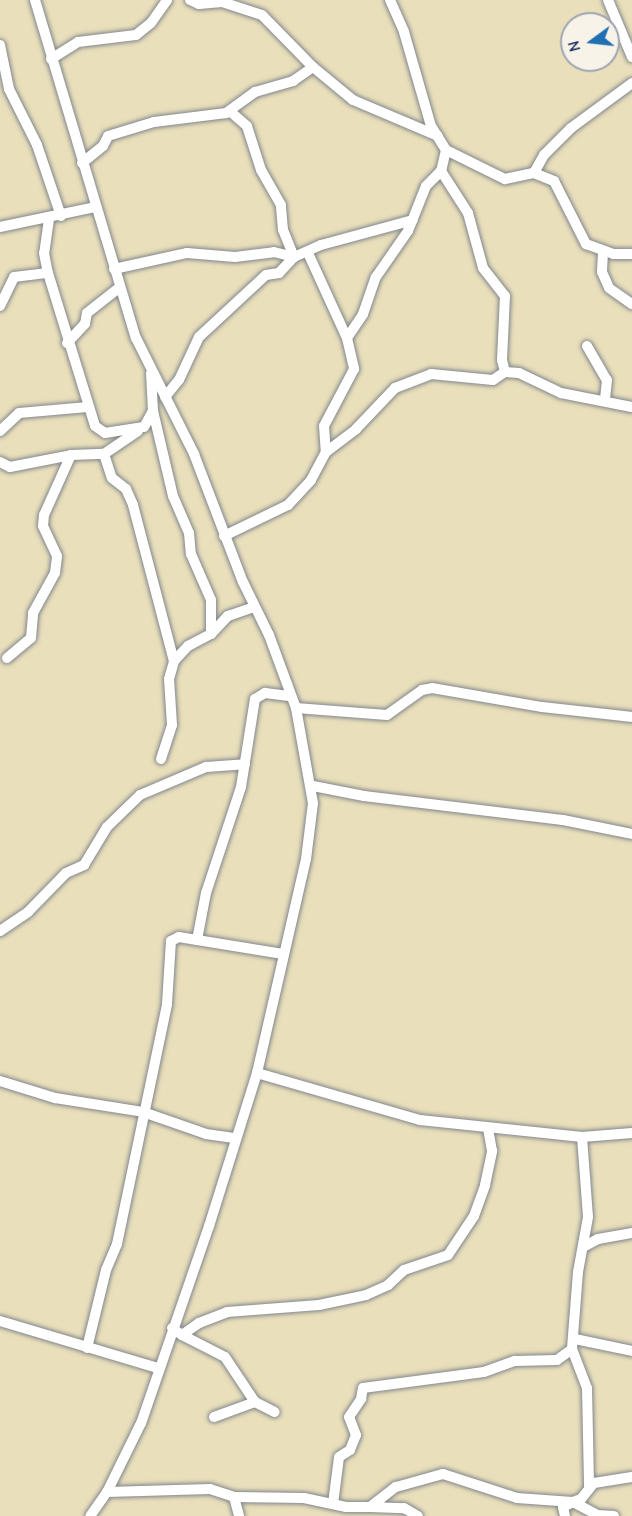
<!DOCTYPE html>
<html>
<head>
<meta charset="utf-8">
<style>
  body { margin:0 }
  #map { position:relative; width:632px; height:1516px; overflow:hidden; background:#e9dfbb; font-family:"Comic Neue",sans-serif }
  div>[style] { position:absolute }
  .roads { filter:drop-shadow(0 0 2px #82878c) drop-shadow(0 0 2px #82878c) }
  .minor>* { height:10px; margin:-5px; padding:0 5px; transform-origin:5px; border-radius:5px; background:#fff }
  span { translate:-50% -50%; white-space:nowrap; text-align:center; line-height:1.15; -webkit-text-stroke:5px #f7f3e8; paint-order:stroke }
  .north { position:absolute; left:560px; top:12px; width:60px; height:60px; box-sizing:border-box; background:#f7f3e8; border:2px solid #9fa5b1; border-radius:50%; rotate:255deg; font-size:16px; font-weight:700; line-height:24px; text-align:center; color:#1b2f5e }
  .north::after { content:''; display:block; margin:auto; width:21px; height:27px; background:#1f6fb2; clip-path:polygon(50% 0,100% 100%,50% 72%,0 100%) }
</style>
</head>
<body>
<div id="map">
  <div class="roads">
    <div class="minor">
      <i style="left:35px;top:0;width:353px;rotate:73.4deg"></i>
      <i style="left:136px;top:338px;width:130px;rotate:63.4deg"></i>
      <i style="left:194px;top:454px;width:137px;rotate:69.1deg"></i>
      <i style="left:243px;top:582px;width:59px;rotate:63.9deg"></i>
      <i style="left:269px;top:635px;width:78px;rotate:69.7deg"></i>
      <i style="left:296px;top:708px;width:97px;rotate:79.9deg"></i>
      <i style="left:313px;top:803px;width:56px;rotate:97.1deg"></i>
      <i style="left:306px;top:859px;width:220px;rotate:102.9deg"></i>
      <i style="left:257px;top:1073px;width:160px;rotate:107.4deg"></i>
      <i style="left:209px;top:1226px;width:208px;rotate:109deg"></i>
      <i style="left:141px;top:1423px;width:77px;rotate:116.2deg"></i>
      <i style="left:107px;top:1492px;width:29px;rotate:125deg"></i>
      <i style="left:190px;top:0;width:10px;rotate:24deg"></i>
      <i style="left:199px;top:4px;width:23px;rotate:-5deg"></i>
      <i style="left:222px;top:2px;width:42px;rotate:18deg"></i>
      <i style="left:262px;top:15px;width:73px;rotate:45.6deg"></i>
      <i style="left:313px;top:67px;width:52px;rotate:39.5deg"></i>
      <i style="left:353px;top:100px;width:92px;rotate:23deg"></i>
      <i style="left:390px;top:0;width:35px;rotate:66deg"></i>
      <i style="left:404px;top:32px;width:98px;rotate:74deg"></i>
      <i style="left:431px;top:126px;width:28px;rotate:58deg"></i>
      <i style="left:446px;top:150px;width:66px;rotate:26.2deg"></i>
      <i style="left:505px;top:179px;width:30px;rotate:-12deg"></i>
      <i style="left:534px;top:173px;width:21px;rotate:-61deg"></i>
      <i style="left:544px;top:155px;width:38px;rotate:-45deg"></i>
      <i style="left:571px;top:128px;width:76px;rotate:-36.4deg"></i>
      <i style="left:608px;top:0;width:62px;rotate:67.2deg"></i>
      <i style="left:0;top:45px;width:45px;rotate:78.4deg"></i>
      <i style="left:9px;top:89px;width:63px;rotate:63.4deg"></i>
      <i style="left:37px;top:145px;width:75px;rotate:71.3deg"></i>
      <i style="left:51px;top:59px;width:32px;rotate:-32deg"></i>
      <i style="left:78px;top:42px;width:58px;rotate:-6.9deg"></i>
      <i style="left:136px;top:35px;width:19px;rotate:-39deg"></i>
      <i style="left:151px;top:23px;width:28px;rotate:-55deg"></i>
      <i style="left:446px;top:150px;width:22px;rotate:103deg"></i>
      <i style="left:441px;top:171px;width:50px;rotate:57.3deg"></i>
      <i style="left:468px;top:213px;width:57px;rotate:74.7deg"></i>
      <i style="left:483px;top:268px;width:36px;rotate:52deg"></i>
      <i style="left:505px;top:296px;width:64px;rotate:92.7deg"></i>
      <i style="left:502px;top:360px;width:12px;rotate:76deg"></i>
      <i style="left:82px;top:163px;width:27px;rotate:-39deg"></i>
      <i style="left:103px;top:146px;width:11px;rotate:-63deg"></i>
      <i style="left:108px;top:136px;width:48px;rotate:-16.9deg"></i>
      <i style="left:154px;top:122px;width:73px;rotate:-7.1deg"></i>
      <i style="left:226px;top:113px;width:36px;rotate:-36deg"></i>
      <i style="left:255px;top:92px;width:40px;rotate:-16deg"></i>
      <i style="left:293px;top:81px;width:24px;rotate:-35deg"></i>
      <i style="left:534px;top:173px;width:22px;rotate:22deg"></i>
      <i style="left:554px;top:181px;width:71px;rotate:63.1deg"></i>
      <i style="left:586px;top:244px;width:29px;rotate:20deg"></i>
      <i style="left:613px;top:254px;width:19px"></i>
      <i style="left:49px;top:219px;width:34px;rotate:98deg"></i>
      <i style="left:44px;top:253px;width:20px;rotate:79deg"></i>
      <i style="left:48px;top:273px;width:160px;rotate:72.9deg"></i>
      <i style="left:95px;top:426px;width:12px;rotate:35deg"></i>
      <i style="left:105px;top:433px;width:39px;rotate:-9deg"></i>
      <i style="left:144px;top:427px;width:18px;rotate:-61deg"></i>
      <i style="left:153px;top:411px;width:38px;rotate:-93deg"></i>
      <i style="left:0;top:227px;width:98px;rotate:-11.8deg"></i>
      <i style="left:603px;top:252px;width:20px;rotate:93deg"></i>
      <i style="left:602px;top:272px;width:17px;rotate:66deg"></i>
      <i style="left:609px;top:288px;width:28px;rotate:35deg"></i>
      <i style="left:308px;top:253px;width:94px;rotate:65.4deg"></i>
      <i style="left:347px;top:338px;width:32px;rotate:77deg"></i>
      <i style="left:354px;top:369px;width:64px;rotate:117.8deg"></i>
      <i style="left:324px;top:426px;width:26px;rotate:86deg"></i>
      <i style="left:114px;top:269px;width:75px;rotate:-12.4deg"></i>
      <i style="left:187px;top:253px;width:48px;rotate:4.8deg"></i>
      <i style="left:235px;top:257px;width:39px;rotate:-7deg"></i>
      <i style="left:274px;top:252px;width:21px;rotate:14deg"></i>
      <i style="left:294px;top:257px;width:30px;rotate:-24deg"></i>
      <i style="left:321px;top:245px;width:95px;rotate:-15.2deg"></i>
      <i style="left:0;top:306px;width:32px;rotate:-64deg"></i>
      <i style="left:14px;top:277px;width:34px;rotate:-7deg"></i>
      <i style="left:347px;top:338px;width:29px;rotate:-56deg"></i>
      <i style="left:363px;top:314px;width:39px;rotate:-71deg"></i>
      <i style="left:376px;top:277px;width:56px;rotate:-55.2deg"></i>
      <i style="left:408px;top:231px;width:48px;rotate:-68.2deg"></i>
      <i style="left:426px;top:186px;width:21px;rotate:-45deg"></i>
      <i style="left:67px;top:343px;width:26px;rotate:-47deg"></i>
      <i style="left:85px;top:324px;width:11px;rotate:-80deg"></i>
      <i style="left:87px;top:313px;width:42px;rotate:-38.2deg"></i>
      <i style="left:587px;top:346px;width:39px;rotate:60deg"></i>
      <i style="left:607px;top:380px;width:19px;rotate:96deg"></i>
      <i style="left:165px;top:397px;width:22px;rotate:-51deg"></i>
      <i style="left:179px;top:380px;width:47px;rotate:-65.1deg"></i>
      <i style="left:199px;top:337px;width:91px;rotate:-42.8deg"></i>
      <i style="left:266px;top:275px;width:13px;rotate:-9deg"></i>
      <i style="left:279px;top:273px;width:22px;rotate:-47deg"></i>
      <i style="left:294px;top:257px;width:29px;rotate:-112deg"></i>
      <i style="left:283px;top:230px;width:25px;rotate:-95deg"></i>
      <i style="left:281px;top:205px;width:40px;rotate:-119.7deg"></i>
      <i style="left:261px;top:170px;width:46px;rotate:-107.7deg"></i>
      <i style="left:247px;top:126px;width:23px;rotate:-139deg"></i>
      <i style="left:153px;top:411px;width:87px;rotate:76.8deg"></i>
      <i style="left:173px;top:496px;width:40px;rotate:66.6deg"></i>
      <i style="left:189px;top:533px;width:21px;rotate:85deg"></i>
      <i style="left:191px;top:554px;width:50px;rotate:66.5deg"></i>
      <i style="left:211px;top:600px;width:34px;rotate:90deg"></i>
      <i style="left:0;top:431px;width:26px;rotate:-43deg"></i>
      <i style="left:19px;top:413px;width:69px;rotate:-5deg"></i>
      <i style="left:104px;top:454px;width:25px;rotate:72deg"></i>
      <i style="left:112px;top:478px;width:18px;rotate:38deg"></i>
      <i style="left:126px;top:489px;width:17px;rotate:66deg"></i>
      <i style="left:133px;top:505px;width:161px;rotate:75.3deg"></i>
      <i style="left:0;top:462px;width:11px;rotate:27deg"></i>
      <i style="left:10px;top:467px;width:62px;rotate:-11.1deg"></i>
      <i style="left:71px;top:455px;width:33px;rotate:-2deg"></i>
      <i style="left:104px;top:454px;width:41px;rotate:-34.1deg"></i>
      <i style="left:224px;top:536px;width:71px;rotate:-25.8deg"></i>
      <i style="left:288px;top:505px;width:34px;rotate:-47deg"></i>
      <i style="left:311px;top:480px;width:32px;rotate:-62deg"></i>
      <i style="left:326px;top:452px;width:38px;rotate:-37deg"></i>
      <i style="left:356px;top:429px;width:57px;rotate:-46.4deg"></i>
      <i style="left:395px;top:388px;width:39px;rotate:-21deg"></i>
      <i style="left:431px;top:374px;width:62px;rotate:5.5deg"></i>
      <i style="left:493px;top:380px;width:14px;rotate:-34deg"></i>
      <i style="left:505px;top:372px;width:14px;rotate:4deg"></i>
      <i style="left:519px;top:373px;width:47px;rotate:25.5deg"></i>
      <i style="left:561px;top:393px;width:72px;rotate:11.2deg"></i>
      <i style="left:7px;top:658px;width:31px;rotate:-40deg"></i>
      <i style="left:31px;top:638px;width:25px;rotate:-85deg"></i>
      <i style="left:33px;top:613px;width:46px;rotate:-61.2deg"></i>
      <i style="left:55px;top:573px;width:17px;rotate:-83deg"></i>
      <i style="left:57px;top:556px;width:33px;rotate:-115deg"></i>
      <i style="left:43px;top:526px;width:11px;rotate:-85deg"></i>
      <i style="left:44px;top:515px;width:66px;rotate:-65.8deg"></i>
      <i style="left:296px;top:708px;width:91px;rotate:4.4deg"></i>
      <i style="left:387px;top:715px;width:43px;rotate:-35.5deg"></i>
      <i style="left:422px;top:690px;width:10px;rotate:-11deg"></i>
      <i style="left:432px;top:688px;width:112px;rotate:9.8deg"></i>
      <i style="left:542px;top:707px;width:91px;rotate:6.3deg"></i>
      <i style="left:161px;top:759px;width:36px;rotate:-72deg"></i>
      <i style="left:172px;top:725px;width:46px;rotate:-93.7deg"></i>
      <i style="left:169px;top:679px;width:19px;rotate:-74deg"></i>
      <i style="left:174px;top:661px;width:21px;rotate:-47deg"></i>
      <i style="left:188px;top:646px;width:26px;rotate:-28deg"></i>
      <i style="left:211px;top:634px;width:25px;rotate:-47deg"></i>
      <i style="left:228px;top:616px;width:28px;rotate:-19deg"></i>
      <i style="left:313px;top:786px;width:52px;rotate:11.1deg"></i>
      <i style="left:364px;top:796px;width:200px;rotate:6.9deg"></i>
      <i style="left:563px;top:820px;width:70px;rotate:11.5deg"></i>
      <i style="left:0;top:931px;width:34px;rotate:-34deg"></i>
      <i style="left:28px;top:912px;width:54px;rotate:-45.7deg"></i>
      <i style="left:66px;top:873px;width:20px;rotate:-24deg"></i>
      <i style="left:84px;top:865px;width:44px;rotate:-58.8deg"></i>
      <i style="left:107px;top:827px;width:46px;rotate:-44.1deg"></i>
      <i style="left:140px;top:795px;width:72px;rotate:-23deg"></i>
      <i style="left:206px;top:767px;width:39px;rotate:-4deg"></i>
      <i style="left:197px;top:940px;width:48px;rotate:-79.2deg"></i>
      <i style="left:206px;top:893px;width:112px;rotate:-71.7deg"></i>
      <i style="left:241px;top:787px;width:89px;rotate:-81deg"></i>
      <i style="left:255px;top:699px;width:12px;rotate:-31deg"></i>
      <i style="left:265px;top:693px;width:26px;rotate:7deg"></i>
      <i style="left:257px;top:1073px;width:170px;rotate:16.1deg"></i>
      <i style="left:420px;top:1120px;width:163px;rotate:6deg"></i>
      <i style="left:582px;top:1137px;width:50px;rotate:-4.6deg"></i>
      <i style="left:0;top:1081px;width:58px;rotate:17.2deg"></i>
      <i style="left:55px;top:1098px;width:89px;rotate:9deg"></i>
      <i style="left:143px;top:1112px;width:67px;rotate:19.2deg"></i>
      <i style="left:206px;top:1134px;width:30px;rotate:8deg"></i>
      <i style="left:582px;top:1137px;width:80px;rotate:85.7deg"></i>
      <i style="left:588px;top:1217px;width:56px;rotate:100.3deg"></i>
      <i style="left:578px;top:1272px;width:77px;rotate:94.5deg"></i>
      <i style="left:572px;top:1349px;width:42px;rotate:69deg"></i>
      <i style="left:587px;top:1388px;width:98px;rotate:88.8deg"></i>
      <i style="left:583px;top:1247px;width:17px;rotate:-28deg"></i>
      <i style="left:598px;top:1239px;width:35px;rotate:-10deg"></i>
      <i style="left:0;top:1321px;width:165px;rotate:16.6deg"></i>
      <i style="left:172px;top:1328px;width:12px;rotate:35deg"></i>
      <i style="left:182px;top:1335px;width:21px;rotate:-35deg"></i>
      <i style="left:199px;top:1323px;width:30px;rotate:-21deg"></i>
      <i style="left:227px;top:1312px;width:92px;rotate:-4.4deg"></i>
      <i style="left:319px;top:1305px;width:48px;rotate:-12deg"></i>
      <i style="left:366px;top:1295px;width:24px;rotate:-24deg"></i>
      <i style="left:388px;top:1285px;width:22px;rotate:-43deg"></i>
      <i style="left:404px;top:1270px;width:46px;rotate:-18.8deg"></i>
      <i style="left:448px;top:1255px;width:47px;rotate:-56.3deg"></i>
      <i style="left:474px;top:1216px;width:33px;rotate:-70deg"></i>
      <i style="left:485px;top:1185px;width:35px;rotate:-78deg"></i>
      <i style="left:492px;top:1151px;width:22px;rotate:-100deg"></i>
      <i style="left:182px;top:1335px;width:48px;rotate:27.1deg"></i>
      <i style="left:225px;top:1357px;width:54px;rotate:56.3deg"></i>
      <i style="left:255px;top:1402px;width:22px;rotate:27deg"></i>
      <i style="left:575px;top:1339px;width:58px;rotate:11.9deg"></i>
      <i style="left:87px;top:1348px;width:80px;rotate:-76.3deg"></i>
      <i style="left:106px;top:1270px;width:28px;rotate:-67deg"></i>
      <i style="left:117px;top:1244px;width:245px;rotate:-78.2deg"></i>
      <i style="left:167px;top:1004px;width:63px;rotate:-86.4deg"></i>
      <i style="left:171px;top:941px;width:9px;rotate:-27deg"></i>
      <i style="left:179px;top:937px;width:105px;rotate:9.3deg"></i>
      <i style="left:214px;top:1417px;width:44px;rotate:-20.1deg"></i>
      <i style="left:107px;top:1492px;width:103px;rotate:-1.7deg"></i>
      <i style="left:210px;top:1489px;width:25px;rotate:18deg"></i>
      <i style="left:234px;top:1497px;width:70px;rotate:0.8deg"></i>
      <i style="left:304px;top:1498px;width:43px;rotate:12.1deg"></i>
      <i style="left:346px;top:1507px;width:24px"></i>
      <i style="left:370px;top:1507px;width:33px;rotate:-38deg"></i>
      <i style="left:396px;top:1487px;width:49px;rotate:-15.5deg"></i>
      <i style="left:443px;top:1474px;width:78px;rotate:18deg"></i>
      <i style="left:517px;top:1498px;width:56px;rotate:4.1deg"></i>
      <i style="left:573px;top:1502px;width:9px;rotate:-21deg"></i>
      <i style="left:581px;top:1499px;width:21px;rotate:-51deg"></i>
      <i style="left:594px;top:1483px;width:38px;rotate:-9deg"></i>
      <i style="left:234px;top:1497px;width:20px;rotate:75deg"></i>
      <i style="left:333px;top:1504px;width:47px;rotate:-82.7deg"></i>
      <i style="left:339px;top:1457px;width:13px;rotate:-32deg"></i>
      <i style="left:350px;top:1450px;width:16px;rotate:-68deg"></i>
      <i style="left:356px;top:1435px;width:19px;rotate:-111deg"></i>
      <i style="left:349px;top:1417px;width:22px;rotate:-56deg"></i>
      <i style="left:361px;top:1399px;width:11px;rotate:-80deg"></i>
      <i style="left:363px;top:1388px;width:122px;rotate:-7.5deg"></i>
      <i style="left:484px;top:1372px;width:33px;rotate:-20deg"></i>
      <i style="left:515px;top:1361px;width:42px;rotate:-1.4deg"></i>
      <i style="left:557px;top:1360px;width:19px;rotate:-36deg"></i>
      <i style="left:370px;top:1507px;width:34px;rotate:2deg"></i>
      <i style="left:404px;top:1508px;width:16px;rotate:30deg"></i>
      <i style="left:565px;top:1516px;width:9px;rotate:-103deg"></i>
      <i style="left:563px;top:1507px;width:11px;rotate:-27deg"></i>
      <i style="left:573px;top:1502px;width:27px;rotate:28deg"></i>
      <i style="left:597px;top:1515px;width:17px;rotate:3deg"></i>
    </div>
  </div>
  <div class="north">N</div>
</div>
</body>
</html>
